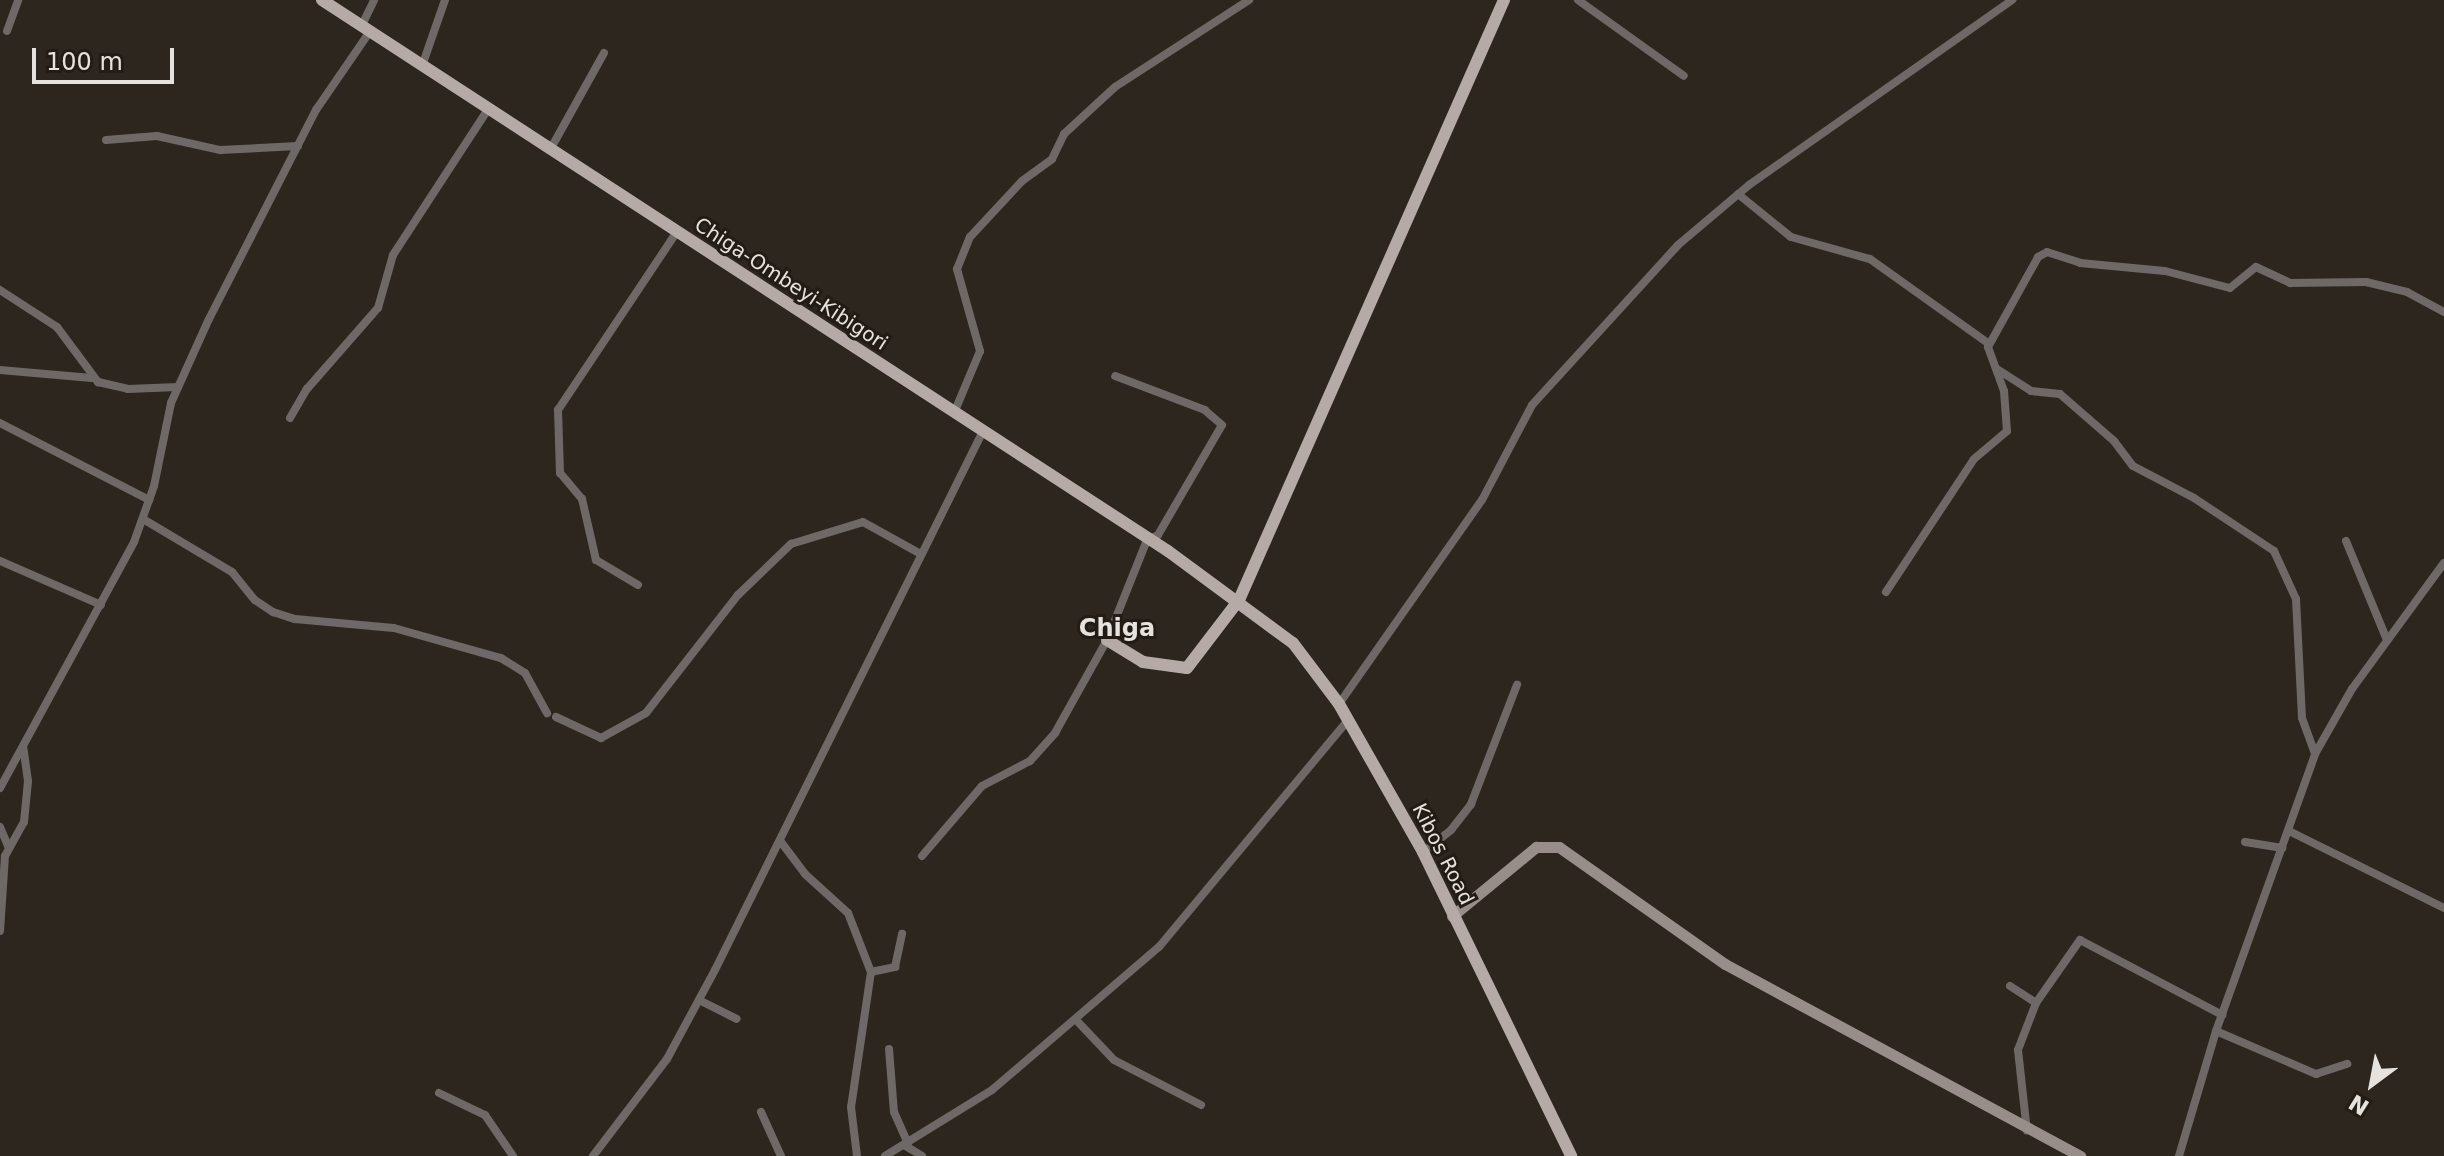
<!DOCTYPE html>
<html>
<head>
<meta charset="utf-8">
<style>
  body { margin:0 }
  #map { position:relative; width:2444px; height:1156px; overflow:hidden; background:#2c261e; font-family:"DejaVu Sans",sans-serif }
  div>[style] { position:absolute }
  .street>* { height:8px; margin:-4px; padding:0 4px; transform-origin:4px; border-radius:4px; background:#6e6966 }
  .secondary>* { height:11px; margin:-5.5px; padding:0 5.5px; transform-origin:5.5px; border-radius:5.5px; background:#978e8a }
  .primary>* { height:12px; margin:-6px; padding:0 6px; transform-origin:6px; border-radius:6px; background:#b6aaa6 }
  span { translate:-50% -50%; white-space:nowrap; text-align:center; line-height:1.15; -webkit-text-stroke:6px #231c14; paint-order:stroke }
  .street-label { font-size:20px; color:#e6e2dd }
  .quarter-label { font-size:24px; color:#e6e2dd; font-weight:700 }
  .north { position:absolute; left:2332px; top:1044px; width:80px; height:80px; -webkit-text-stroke:6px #231c14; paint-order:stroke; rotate:212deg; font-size:22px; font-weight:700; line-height:32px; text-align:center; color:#e6e2dd }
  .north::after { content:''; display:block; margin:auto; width:28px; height:36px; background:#e6e2dd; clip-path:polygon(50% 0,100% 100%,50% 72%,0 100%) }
  .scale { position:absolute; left:32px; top:48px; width:142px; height:36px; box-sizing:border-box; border:4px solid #e6e2dd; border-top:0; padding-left:10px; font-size:24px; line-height:28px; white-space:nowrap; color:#e6e2dd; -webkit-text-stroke:6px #231c14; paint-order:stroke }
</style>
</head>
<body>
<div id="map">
  <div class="street">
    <i style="left:1578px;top:0;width:130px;rotate:35.6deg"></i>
    <i style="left:361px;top:27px;width:30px;rotate:-64deg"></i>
    <i style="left:7px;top:31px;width:33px;rotate:-70deg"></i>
    <i style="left:422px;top:66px;width:70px;rotate:-70.8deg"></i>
    <i style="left:106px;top:140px;width:51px;rotate:-4.5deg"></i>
    <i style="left:157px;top:136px;width:65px;rotate:12.5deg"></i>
    <i style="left:220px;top:150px;width:78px;rotate:-2.9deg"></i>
    <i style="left:550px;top:150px;width:111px;rotate:-60.9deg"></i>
    <i style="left:1738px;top:194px;width:68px;rotate:39.1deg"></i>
    <i style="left:1791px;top:237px;width:82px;rotate:15.6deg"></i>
    <i style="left:1870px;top:259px;width:146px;rotate:35.5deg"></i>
    <i style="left:0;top:290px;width:68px;rotate:33deg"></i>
    <i style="left:57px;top:327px;width:69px;rotate:53.3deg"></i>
    <i style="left:98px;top:382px;width:31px;rotate:13deg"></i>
    <i style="left:128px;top:389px;width:50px;rotate:-2.3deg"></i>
    <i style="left:1997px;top:369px;width:40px;rotate:32.9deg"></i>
    <i style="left:2031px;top:391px;width:29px;rotate:6deg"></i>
    <i style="left:2060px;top:394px;width:72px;rotate:41deg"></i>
    <i style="left:2114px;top:441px;width:31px;rotate:53deg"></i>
    <i style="left:2133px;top:466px;width:69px;rotate:27.7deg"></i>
    <i style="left:2194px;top:498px;width:96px;rotate:33.5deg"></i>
    <i style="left:2274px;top:551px;width:53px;rotate:65.4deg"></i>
    <i style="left:2296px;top:599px;width:119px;rotate:87.1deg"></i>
    <i style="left:2302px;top:718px;width:38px;rotate:70deg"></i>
    <i style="left:0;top:370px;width:92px;rotate:5deg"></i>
    <i style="left:954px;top:413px;width:67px;rotate:-67.2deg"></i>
    <i style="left:980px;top:351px;width:85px;rotate:-105.7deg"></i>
    <i style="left:957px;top:269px;width:35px;rotate:-68deg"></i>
    <i style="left:970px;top:237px;width:76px;rotate:-47.1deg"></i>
    <i style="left:1022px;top:181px;width:37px;rotate:-36deg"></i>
    <i style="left:1052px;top:159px;width:28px;rotate:-64deg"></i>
    <i style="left:1064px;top:134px;width:69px;rotate:-42.7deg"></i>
    <i style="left:1115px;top:87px;width:160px;rotate:-33deg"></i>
    <i style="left:290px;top:418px;width:34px;rotate:-60deg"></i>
    <i style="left:307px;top:389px;width:108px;rotate:-48.8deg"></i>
    <i style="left:378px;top:308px;width:55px;rotate:-74.2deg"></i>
    <i style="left:393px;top:255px;width:174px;rotate:-56.9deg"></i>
    <i style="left:0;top:423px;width:168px;rotate:27.3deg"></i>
    <i style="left:143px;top:519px;width:104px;rotate:30.8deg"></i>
    <i style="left:232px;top:572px;width:36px;rotate:51deg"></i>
    <i style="left:255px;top:600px;width:22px;rotate:34deg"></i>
    <i style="left:273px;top:612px;width:23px;rotate:18deg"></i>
    <i style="left:295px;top:619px;width:99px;rotate:5.2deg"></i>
    <i style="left:394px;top:628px;width:111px;rotate:15.7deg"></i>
    <i style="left:501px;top:658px;width:28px;rotate:32deg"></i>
    <i style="left:525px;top:673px;width:46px;rotate:61.2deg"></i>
    <i style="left:2346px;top:541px;width:107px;rotate:67.5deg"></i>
    <i style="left:0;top:561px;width:110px;rotate:23.5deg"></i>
    <i style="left:638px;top:585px;width:49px;rotate:-149.2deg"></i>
    <i style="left:596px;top:560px;width:63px;rotate:-102.9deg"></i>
    <i style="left:582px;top:499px;width:34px;rotate:-130deg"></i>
    <i style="left:560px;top:473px;width:63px;rotate:-91.8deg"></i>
    <i style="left:558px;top:410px;width:213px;rotate:-56.3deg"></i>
    <i style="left:1886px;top:592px;width:159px;rotate:-56.5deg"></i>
    <i style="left:1974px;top:459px;width:43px;rotate:-40.3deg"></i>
    <i style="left:2007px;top:431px;width:40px;rotate:-94.3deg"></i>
    <i style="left:2004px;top:391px;width:47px;rotate:-110deg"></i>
    <i style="left:1988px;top:347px;width:103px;rotate:-60.9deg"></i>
    <i style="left:2038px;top:257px;width:10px;rotate:-29deg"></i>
    <i style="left:2047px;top:252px;width:35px;rotate:18deg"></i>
    <i style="left:2080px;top:263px;width:85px;rotate:5.4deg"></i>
    <i style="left:2165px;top:271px;width:67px;rotate:14.7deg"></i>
    <i style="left:2230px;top:288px;width:33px;rotate:-39deg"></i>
    <i style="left:2256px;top:267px;width:38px;rotate:25deg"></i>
    <i style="left:2290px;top:283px;width:76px;rotate:-0.8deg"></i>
    <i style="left:2366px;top:282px;width:42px;rotate:13.7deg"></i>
    <i style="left:2407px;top:292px;width:42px;rotate:28.4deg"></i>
    <i style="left:1339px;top:704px;width:249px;rotate:-55deg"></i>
    <i style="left:1482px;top:500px;width:107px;rotate:-62.2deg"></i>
    <i style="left:1532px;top:405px;width:217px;rotate:-47.6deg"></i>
    <i style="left:1678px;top:245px;width:93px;rotate:-40.2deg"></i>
    <i style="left:1749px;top:185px;width:322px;rotate:-35.1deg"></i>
    <i style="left:556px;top:717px;width:50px;rotate:25deg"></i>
    <i style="left:601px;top:738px;width:51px;rotate:-29.1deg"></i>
    <i style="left:646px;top:713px;width:150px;rotate:-52.1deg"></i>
    <i style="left:738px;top:595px;width:74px;rotate:-43.9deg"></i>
    <i style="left:791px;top:544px;width:75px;rotate:-17deg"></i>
    <i style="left:863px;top:522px;width:66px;rotate:28.9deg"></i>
    <i style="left:0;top:788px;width:280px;rotate:-61.4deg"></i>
    <i style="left:134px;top:542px;width:59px;rotate:-70.3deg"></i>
    <i style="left:154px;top:486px;width:85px;rotate:-78.4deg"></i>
    <i style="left:171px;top:403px;width:92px;rotate:-65.7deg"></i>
    <i style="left:209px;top:319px;width:235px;rotate:-62.9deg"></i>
    <i style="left:316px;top:110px;width:93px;rotate:-55.5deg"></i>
    <i style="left:0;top:827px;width:21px;rotate:67deg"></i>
    <i style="left:2289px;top:831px;width:173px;rotate:26.4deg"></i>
    <i style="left:781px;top:842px;width:40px;rotate:53deg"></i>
    <i style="left:805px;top:874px;width:58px;rotate:42.2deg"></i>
    <i style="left:848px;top:913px;width:63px;rotate:68.7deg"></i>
    <i style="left:871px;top:972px;width:136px;rotate:98.4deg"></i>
    <i style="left:851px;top:1107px;width:49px;rotate:83deg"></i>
    <i style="left:2245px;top:842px;width:38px;rotate:9deg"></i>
    <i style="left:1423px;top:852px;width:36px;rotate:-38deg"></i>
    <i style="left:1451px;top:830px;width:33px;rotate:-52deg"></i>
    <i style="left:1471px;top:804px;width:128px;rotate:-68.9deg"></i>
    <i style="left:922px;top:856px;width:92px;rotate:-49.4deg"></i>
    <i style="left:982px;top:786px;width:54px;rotate:-27.5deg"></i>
    <i style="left:1030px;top:761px;width:38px;rotate:-48deg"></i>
    <i style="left:1055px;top:733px;width:107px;rotate:-60.8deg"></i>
    <i style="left:1107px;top:640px;width:108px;rotate:-68.2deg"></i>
    <i style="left:1147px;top:540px;width:12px;rotate:-24deg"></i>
    <i style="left:1158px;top:535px;width:127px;rotate:-59.8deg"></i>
    <i style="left:1222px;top:425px;width:23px;rotate:-139deg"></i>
    <i style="left:1205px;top:410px;width:96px;rotate:-159.3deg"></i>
    <i style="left:0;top:931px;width:75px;rotate:-86.2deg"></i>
    <i style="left:5px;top:856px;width:39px;rotate:-61deg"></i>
    <i style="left:24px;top:822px;width:41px;rotate:-84.4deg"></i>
    <i style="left:28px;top:781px;width:34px;rotate:-98deg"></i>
    <i style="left:871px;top:972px;width:25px;rotate:-12deg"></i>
    <i style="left:895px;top:967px;width:34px;rotate:-78deg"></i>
    <i style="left:2010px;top:986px;width:31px;rotate:33deg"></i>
    <i style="left:2036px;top:1003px;width:50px;rotate:111deg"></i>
    <i style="left:2018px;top:1050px;width:81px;rotate:83.7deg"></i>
    <i style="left:699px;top:1000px;width:42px;rotate:26.6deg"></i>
    <i style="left:2036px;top:1003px;width:77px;rotate:-55.1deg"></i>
    <i style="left:2080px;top:940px;width:161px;rotate:27.8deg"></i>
    <i style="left:1078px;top:1022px;width:52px;rotate:46.5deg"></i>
    <i style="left:1114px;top:1060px;width:98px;rotate:27.3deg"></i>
    <i style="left:2216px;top:1031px;width:109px;rotate:23.3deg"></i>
    <i style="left:2316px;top:1074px;width:33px;rotate:-18deg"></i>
    <i style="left:889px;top:1049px;width:63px;rotate:85.5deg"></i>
    <i style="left:894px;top:1112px;width:34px;rotate:66deg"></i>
    <i style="left:439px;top:1093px;width:51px;rotate:25.6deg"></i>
    <i style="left:485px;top:1115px;width:50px;rotate:55.7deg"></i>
    <i style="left:761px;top:1112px;width:48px;rotate:65.6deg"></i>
    <i style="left:904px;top:1145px;width:21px;rotate:31deg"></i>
    <i style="left:593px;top:1156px;width:122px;rotate:-52.7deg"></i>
    <i style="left:667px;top:1059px;width:101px;rotate:-61.7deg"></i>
    <i style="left:715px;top:970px;width:600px;rotate:-63.56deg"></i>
    <i style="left:885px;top:1156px;width:126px;rotate:-31.7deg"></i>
    <i style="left:992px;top:1090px;width:220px;rotate:-40.6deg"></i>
    <i style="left:1159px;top:947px;width:295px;rotate:-50.2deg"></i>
    <i style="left:2179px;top:1156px;width:130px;rotate:-73.5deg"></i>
    <i style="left:2216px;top:1031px;width:294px;rotate:-70.3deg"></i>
    <i style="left:2315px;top:754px;width:75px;rotate:-60.4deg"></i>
    <i style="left:2352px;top:689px;width:156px;rotate:-53.9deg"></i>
  </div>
  <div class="secondary">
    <i style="left:1452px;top:916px;width:109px;rotate:-39.4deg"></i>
    <i style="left:1536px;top:847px;width:23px"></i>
    <i style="left:1559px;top:847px;width:203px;rotate:35.2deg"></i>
    <i style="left:1725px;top:964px;width:404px;rotate:28.4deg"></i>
  </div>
  <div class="primary">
    <i style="left:322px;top:0;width:1010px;rotate:33.08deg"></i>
    <i style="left:1168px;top:551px;width:155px;rotate:36.4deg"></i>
    <i style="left:1293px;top:643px;width:76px;rotate:53deg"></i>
    <i style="left:1339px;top:704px;width:170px;rotate:60.4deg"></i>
    <i style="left:1423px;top:852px;width:338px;rotate:64deg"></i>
    <i style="left:1107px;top:640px;width:42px;rotate:31.4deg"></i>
    <i style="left:1143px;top:662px;width:44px;rotate:7.8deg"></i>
    <i style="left:1187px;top:668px;width:86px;rotate:-52.6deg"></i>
    <i style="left:1239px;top:600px;width:656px;rotate:-66.17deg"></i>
  </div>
  <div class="street-label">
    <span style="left:791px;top:284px;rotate:33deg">Chiga-Ombeyi-Kibigori</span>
    <span style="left:1443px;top:854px;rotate:63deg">Kibos Road</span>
  </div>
  <div class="quarter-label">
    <span style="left:1117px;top:629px">Chiga</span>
  </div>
  <div class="north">N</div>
  <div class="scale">100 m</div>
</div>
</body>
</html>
